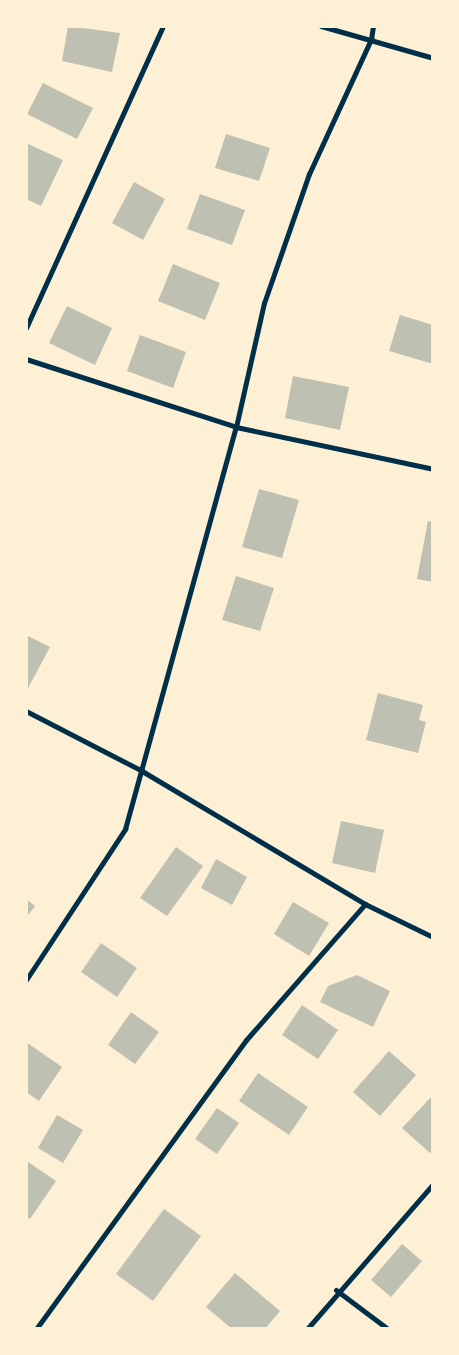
<!DOCTYPE html>
<html>
<head>
<meta charset="utf-8">
<style>
  body { margin:0 }
  #map { position:relative; width:459px; height:1355px; overflow:hidden; background:#fdf0d5; font-family:"Asap Condensed",sans-serif }
  div>[style] { position:absolute }
  .building>* { inset:0; background:#bec0b2 }
  .minor>* { height:5px; margin:-2.5px; padding:0 2.5px; transform-origin:2.5px; border-radius:2.5px; background:#003049 }
  span { translate:-50% -50%; white-space:nowrap; text-align:center; line-height:1.15; -webkit-text-stroke:4px #fdf0d5; paint-order:stroke }
  .frame { position:absolute; inset:0; border:28px solid #fdf0d5; pointer-events:none }
</style>
</head>
<body>
<div id="map">
  <div class="building">
    <i style="clip-path:polygon(68px 26px,120px 33px,112px 72px,62px 61px)"></i>
    <i style="clip-path:polygon(43px 83px,93px 108px,77px 139px,27px 114px)"></i>
    <i style="clip-path:polygon(226px 134px,270px 148px,259px 181px,215px 168px)"></i>
    <i style="clip-path:polygon(26px 143px,63px 160px,41px 206px,26px 199px)"></i>
    <i style="clip-path:polygon(134px 182px,165px 199px,143px 240px,112px 223px)"></i>
    <i style="clip-path:polygon(200px 194px,245px 210px,232px 245px,187px 229px)"></i>
    <i style="clip-path:polygon(173px 264px,220px 283px,205px 320px,158px 301px)"></i>
    <i style="clip-path:polygon(67px 306px,112px 328px,95px 365px,49px 343px)"></i>
    <i style="clip-path:polygon(400px 315px,433px 325px,433px 364px,389px 351px)"></i>
    <i style="clip-path:polygon(140px 335px,186px 352px,173px 388px,127px 371px)"></i>
    <i style="clip-path:polygon(293px 376px,349px 387px,340px 430px,285px 418px)"></i>
    <i style="clip-path:polygon(259px 489px,299px 500px,282px 558px,242px 547px)"></i>
    <i style="clip-path:polygon(428px 521px,433px 522px,433px 582px,417px 579px)"></i>
    <i style="clip-path:polygon(236px 576px,274px 588px,260px 631px,222px 620px)"></i>
    <i style="clip-path:polygon(26px 635px,50px 647px,26px 692px)"></i>
    <i style="clip-path:polygon(378px 693px,423px 705px,419px 720px,426px 722px,418px 753px,366px 740px)"></i>
    <i style="clip-path:polygon(341px 821px,384px 830px,375px 873px,332px 863px)"></i>
    <i style="clip-path:polygon(176px 847px,203px 866px,167px 916px,140px 898px)"></i>
    <i style="clip-path:polygon(216px 859px,247px 877px,232px 905px,201px 888px)"></i>
    <i style="clip-path:polygon(26px 899px,35px 906px,26px 918px)"></i>
    <i style="clip-path:polygon(293px 902px,329px 923px,309px 956px,274px 934px)"></i>
    <i style="clip-path:polygon(101px 943px,137px 968px,117px 997px,81px 972px)"></i>
    <i style="clip-path:polygon(357px 975px,390px 991px,373px 1027px,320px 1002px,328px 986px)"></i>
    <i style="clip-path:polygon(302px 1005px,338px 1030px,318px 1059px,282px 1035px)"></i>
    <i style="clip-path:polygon(131px 1012px,159px 1032px,135px 1064px,108px 1045px)"></i>
    <i style="clip-path:polygon(26px 1042px,62px 1067px,39px 1101px,26px 1092px)"></i>
    <i style="clip-path:polygon(389px 1051px,416px 1075px,380px 1116px,353px 1092px)"></i>
    <i style="clip-path:polygon(258px 1073px,308px 1107px,289px 1135px,239px 1101px)"></i>
    <i style="clip-path:polygon(433px 1095px,433px 1150px,430px 1153px,402px 1128px)"></i>
    <i style="clip-path:polygon(217px 1108px,239px 1123px,217px 1154px,195px 1139px)"></i>
    <i style="clip-path:polygon(57px 1115px,83px 1130px,63px 1163px,38px 1148px)"></i>
    <i style="clip-path:polygon(28px 1162px,56px 1181px,30px 1219px,26px 1216px)"></i>
    <i style="clip-path:polygon(164px 1209px,201px 1236px,153px 1301px,116px 1274px)"></i>
    <i style="clip-path:polygon(402px 1244px,422px 1261px,391px 1297px,371px 1280px)"></i>
    <i style="clip-path:polygon(235px 1273px,280px 1311px,265px 1329px,232px 1329px,206px 1307px)"></i>
  </div>
  <div class="minor">
    <i style="left:321px;top:26px;width:116px;rotate:15.9deg"></i>
    <i style="left:26px;top:328px;width:332px;rotate:-65.6deg"></i>
    <i style="left:26px;top:359px;width:221px;rotate:17.9deg"></i>
    <i style="left:236px;top:427px;width:201px;rotate:12deg"></i>
    <i style="left:26px;top:711px;width:131px;rotate:27.3deg"></i>
    <i style="left:142px;top:771px;width:260px;rotate:30.8deg"></i>
    <i style="left:365px;top:904px;width:76px;rotate:25.9deg"></i>
    <i style="left:26px;top:980px;width:181px;rotate:-56.7deg"></i>
    <i style="left:125px;top:829px;width:417px;rotate:-74.6deg"></i>
    <i style="left:236px;top:427px;width:127px;rotate:-77.3deg"></i>
    <i style="left:264px;top:303px;width:137px;rotate:-70.8deg"></i>
    <i style="left:309px;top:174px;width:149px;rotate:-65.3deg"></i>
    <i style="left:371px;top:39px;width:13px;rotate:-81deg"></i>
    <i style="left:336px;top:1290px;width:65px;rotate:36.9deg"></i>
    <i style="left:36px;top:1329px;width:357px;rotate:-54deg"></i>
    <i style="left:246px;top:1040px;width:181px;rotate:-48.8deg"></i>
    <i style="left:307px;top:1329px;width:192px;rotate:-49deg"></i>
  </div>
  <div class="frame"></div>
</div>
</body>
</html>
